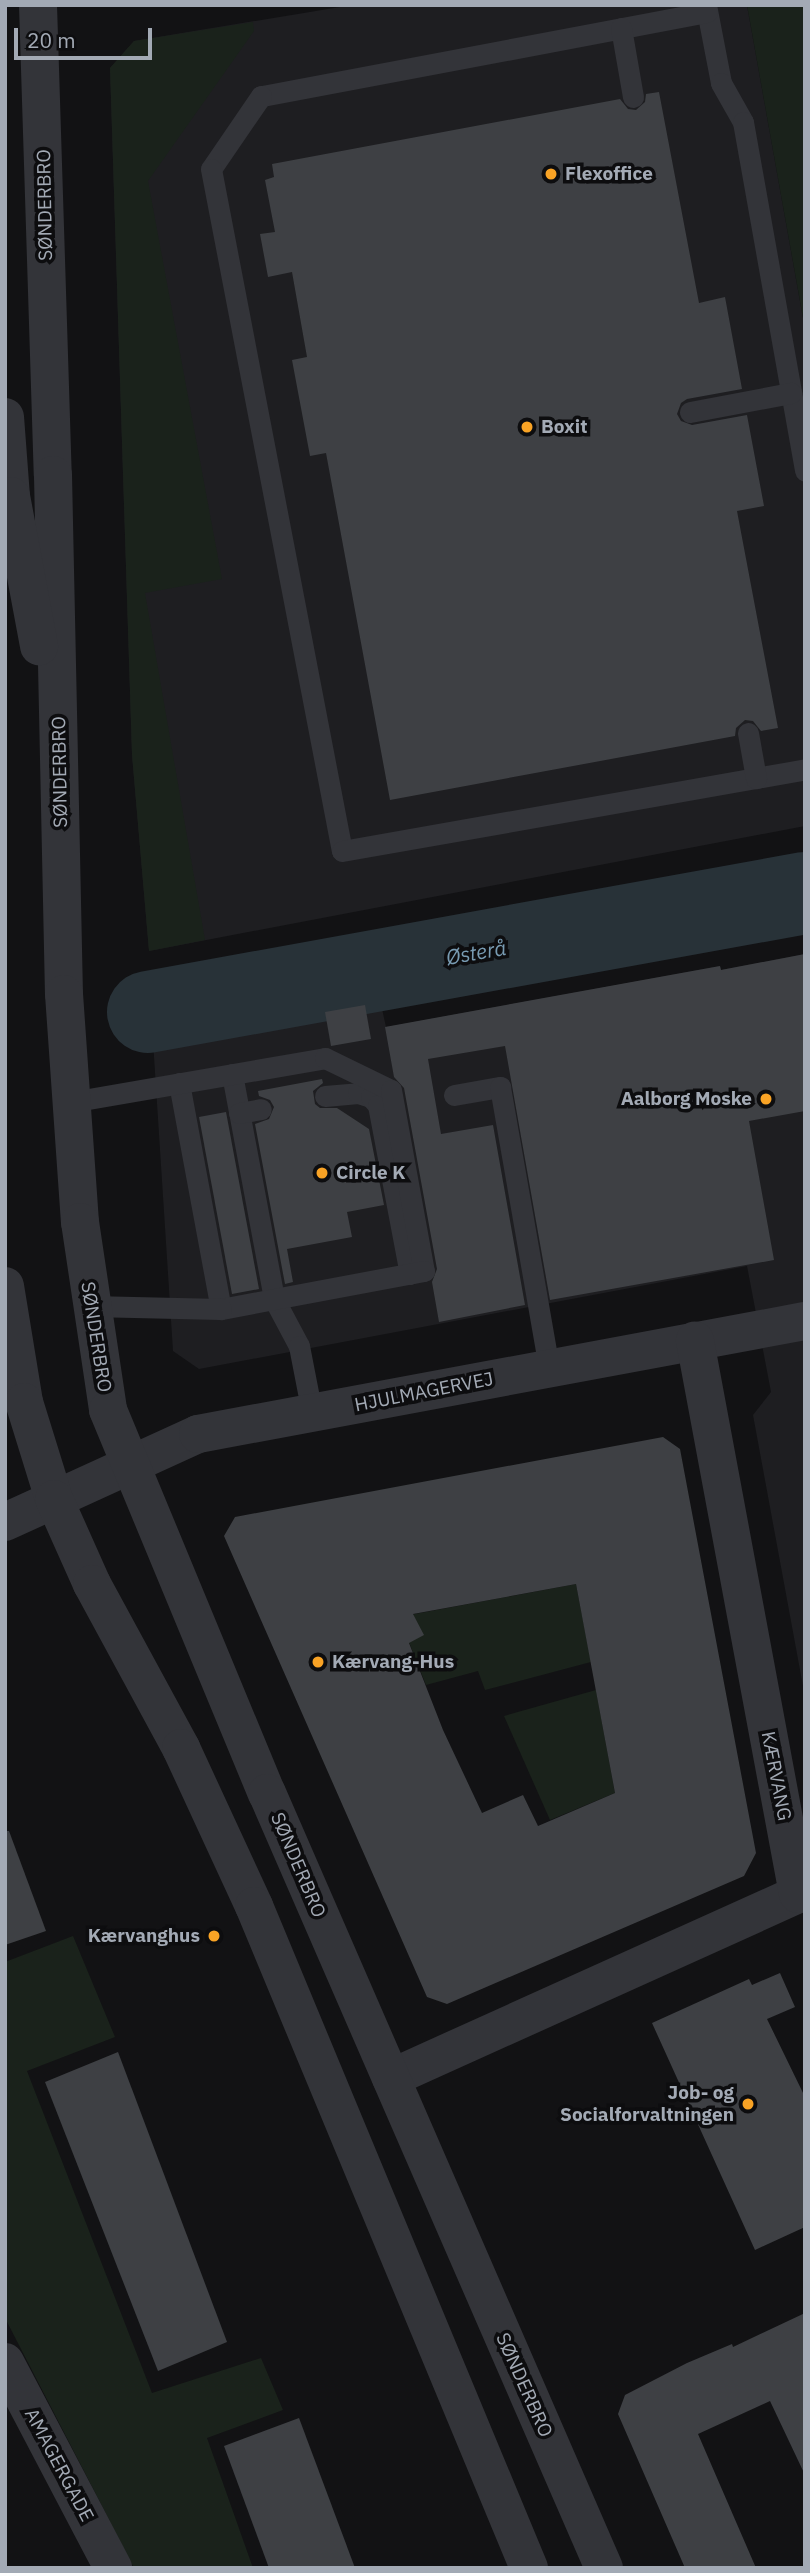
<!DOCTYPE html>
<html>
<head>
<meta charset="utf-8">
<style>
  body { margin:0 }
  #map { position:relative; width:810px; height:2573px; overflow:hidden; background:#121214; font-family:"IBM Plex Sans",sans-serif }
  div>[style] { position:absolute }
  .built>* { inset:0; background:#1e1e21 }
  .green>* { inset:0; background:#1a221b }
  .river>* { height:82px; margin:-41px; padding:0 41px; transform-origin:41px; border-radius:41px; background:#283238 }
  .building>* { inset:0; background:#3e4044 }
  .service>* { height:21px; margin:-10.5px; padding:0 10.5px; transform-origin:10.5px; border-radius:10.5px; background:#333439 }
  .minor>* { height:38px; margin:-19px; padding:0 19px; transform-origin:19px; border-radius:19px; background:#333439 }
  .tertiary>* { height:38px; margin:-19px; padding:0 19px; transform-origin:19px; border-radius:19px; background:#333439 }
  .dots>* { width:19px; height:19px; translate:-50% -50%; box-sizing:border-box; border:4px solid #0d0d0f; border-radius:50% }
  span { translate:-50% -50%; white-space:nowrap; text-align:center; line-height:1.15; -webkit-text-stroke:7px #0d0d0f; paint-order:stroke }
  .poi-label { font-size:19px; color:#a3aab5; font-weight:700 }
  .left { translate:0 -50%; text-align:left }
  .right { translate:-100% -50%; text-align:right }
  .street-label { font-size:19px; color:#a3aab5 }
  .water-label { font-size:21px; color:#789bb2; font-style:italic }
  .frame { position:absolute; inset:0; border:7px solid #a3aab5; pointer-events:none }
  .scale { position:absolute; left:14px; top:28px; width:138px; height:32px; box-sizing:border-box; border:4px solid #a3aab5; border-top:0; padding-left:9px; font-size:21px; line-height:24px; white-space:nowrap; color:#a3aab5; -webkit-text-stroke:5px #0d0d0f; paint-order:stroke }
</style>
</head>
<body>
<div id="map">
  <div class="built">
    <i style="clip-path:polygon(352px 5px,747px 5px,805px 329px,805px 826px,149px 951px,132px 755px,110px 68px,134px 41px)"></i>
    <i style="clip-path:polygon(805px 954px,805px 1697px,753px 1415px,771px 1392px,747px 1266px,199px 1369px,173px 1351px,153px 1041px,380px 1000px,386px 1027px,720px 966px,721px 970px)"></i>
  </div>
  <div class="green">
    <i style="clip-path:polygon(747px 5px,805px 5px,805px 329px,767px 117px)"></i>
    <i style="clip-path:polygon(253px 22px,254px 31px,148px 181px,222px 579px,145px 593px,205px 940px,149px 951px,132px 755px,110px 68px,134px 41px)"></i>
    <i style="clip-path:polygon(576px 1584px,591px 1662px,485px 1690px,478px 1671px,426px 1685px,399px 1617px)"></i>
    <i style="clip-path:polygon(596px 1690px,615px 1793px,550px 1820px,504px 1716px)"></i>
    <i style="clip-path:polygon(73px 1936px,115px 2037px,27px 2071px,152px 2393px,261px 2358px,283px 2410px,207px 2438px,253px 2568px,134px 2568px,5px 2318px,5px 1962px)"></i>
  </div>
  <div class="river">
    <i style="left:148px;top:1012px;width:668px;rotate:-10.27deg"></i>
  </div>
  <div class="building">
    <i style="clip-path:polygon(659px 92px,699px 303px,725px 297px,742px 389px,687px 399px,681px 403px,677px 414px,681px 421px,692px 425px,747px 415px,764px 506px,737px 511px,778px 728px,761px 731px,753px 721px,745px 720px,736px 728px,735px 736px,390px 800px,326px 453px,310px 456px,292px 360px,307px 357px,292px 272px,268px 277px,260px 234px,275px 232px,265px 180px,274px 177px,272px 164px,620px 99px,628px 109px,636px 110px,645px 102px,646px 94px)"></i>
    <i style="clip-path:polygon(805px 954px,805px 1111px,749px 1121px,774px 1260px,550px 1300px,505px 1046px,428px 1059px,441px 1134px,493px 1125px,525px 1305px,439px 1322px,432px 1282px,437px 1269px,404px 1088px,394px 1077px,385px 1027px,720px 966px,721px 970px)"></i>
    <i style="clip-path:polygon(365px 1005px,371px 1039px,331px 1046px,325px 1012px)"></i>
    <i style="clip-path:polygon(322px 1079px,323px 1083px,313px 1091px,315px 1104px,320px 1108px,337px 1108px,369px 1129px,384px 1205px,347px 1212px,352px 1237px,287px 1249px,293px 1282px,285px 1284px,255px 1124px,269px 1119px,274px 1107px,270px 1100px,259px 1096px,258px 1091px)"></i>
    <i style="clip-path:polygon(226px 1112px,259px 1289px,232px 1294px,199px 1117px)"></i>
    <i style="clip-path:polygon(evenodd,663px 1437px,680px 1449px,756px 1853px,744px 1876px,447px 2004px,427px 1997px,224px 1536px,235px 1517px,663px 1437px,576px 1584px,615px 1793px,538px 1826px,523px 1795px,482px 1813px,443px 1730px,409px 1643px,424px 1635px,413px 1614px,576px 1584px)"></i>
    <i style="clip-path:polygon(5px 1831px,9px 1831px,46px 1931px,5px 1945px)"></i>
    <i style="clip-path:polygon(780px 1973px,795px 2007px,767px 2019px,805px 2097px,805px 2227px,755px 2250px,652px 2023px,749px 1979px,752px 1985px)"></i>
    <i style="clip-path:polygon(118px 2052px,227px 2342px,158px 2371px,45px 2082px)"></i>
    <i style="clip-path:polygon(805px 2313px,805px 2475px,770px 2401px,698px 2434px,756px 2568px,685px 2568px,618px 2414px,625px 2395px,687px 2363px,732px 2344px,733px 2347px)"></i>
    <i style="clip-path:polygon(299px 2418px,355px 2568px,269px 2568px,224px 2446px)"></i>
  </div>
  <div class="service">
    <i style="left:706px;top:5px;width:79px;rotate:79.1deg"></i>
    <i style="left:721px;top:83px;width:45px;rotate:60.6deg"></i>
    <i style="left:743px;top:122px;width:354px;rotate:79.9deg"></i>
    <i style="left:707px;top:12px;width:454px;rotate:169.3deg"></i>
    <i style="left:261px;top:96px;width:88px;rotate:124.4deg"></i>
    <i style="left:211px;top:169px;width:694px;rotate:79.13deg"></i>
    <i style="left:342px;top:851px;width:470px;rotate:-10deg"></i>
    <i style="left:621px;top:28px;width:70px;rotate:80.1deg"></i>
    <i style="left:690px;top:412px;width:103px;rotate:-10.7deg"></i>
    <i style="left:748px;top:733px;width:46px;rotate:79.9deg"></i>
    <i style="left:232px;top:1074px;width:229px;rotate:79.4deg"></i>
    <i style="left:274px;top:1299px;width:53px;rotate:62deg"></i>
    <i style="left:299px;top:1346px;width:68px;rotate:79deg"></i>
    <i style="left:179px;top:1083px;width:230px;rotate:79.5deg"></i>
    <i style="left:454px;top:1095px;width:47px;rotate:-9.9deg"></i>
    <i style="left:500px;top:1087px;width:286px;rotate:80.1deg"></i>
    <i style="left:325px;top:1096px;width:33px;rotate:-5deg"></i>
    <i style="left:358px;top:1093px;width:14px;rotate:17deg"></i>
    <i style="left:371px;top:1097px;width:11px;rotate:49deg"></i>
    <i style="left:378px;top:1105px;width:172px;rotate:79.3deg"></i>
    <i style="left:71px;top:1102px;width:258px;rotate:-9.8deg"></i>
    <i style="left:325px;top:1058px;width:73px;rotate:25.9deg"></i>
    <i style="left:391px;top:1090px;width:184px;rotate:79.7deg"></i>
    <i style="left:424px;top:1271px;width:207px;rotate:169.4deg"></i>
    <i style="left:221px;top:1309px;width:131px;rotate:-178.7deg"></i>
    <i style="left:239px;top:1113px;width:22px;rotate:-10deg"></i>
  </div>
  <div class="minor">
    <i style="left:5px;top:1522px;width:212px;rotate:-24.5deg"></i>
    <i style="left:198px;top:1434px;width:617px;rotate:-10.55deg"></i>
    <i style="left:391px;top:2078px;width:447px;rotate:-24.3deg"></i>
    <i style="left:798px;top:1894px;width:563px;rotate:-100.55deg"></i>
    <i style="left:5px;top:2362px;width:233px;rotate:62.3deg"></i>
  </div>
  <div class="tertiary">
    <i style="left:38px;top:5px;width:470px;rotate:88.2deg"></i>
    <i style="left:53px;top:475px;width:519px;rotate:88.79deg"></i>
    <i style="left:64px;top:994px;width:229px;rotate:86deg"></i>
    <i style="left:80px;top:1222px;width:190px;rotate:81.5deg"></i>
    <i style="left:108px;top:1410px;width:415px;rotate:67.5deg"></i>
    <i style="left:267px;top:1793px;width:845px;rotate:66.5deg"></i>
    <i style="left:5px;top:417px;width:79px;rotate:85.7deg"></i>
    <i style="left:11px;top:496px;width:153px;rotate:79.4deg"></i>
    <i style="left:5px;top:1286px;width:118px;rotate:80.7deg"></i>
    <i style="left:24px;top:1402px;width:102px;rotate:72.8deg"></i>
    <i style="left:54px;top:1499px;width:93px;rotate:65.9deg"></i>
    <i style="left:92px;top:1584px;width:187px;rotate:61.5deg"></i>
    <i style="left:181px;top:1748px;width:174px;rotate:65.2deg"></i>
    <i style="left:254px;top:1906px;width:717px;rotate:67.44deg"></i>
  </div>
  <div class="dots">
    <i style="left:551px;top:174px;background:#f9a325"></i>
    <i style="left:527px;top:427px;background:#f9a325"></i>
    <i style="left:766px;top:1099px;background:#f9a325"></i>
    <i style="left:322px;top:1173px;background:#f9a325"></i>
    <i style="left:318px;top:1662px;background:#f9a325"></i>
    <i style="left:214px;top:1936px;background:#f9a325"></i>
    <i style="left:748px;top:2104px;background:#f9a325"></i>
  </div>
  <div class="poi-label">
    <span class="left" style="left:565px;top:174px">Flexoffice</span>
    <span class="left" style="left:541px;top:427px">Boxit</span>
    <span class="right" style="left:752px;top:1099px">Aalborg Moske</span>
    <span class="left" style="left:336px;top:1173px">Circle K</span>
    <span class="left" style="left:332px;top:1662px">Kærvang-Hus</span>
    <span class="right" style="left:200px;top:1936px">Kærvanghus</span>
    <span class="right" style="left:734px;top:2104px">Job- og<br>Socialforvaltningen</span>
  </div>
  <div class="street-label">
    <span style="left:45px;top:205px;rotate:-91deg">SØNDERBRO</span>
    <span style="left:60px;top:772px;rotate:-91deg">SØNDERBRO</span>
    <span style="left:96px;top:1337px;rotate:81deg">SØNDERBRO</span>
    <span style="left:424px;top:1392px;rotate:-11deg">HJULMAGERVEJ</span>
    <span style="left:776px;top:1776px;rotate:79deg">KÆRVANG</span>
    <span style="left:298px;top:1865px;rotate:67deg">SØNDERBRO</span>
    <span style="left:524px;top:2385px;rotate:66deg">SØNDERBRO</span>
    <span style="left:59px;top:2465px;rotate:62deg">AMAGERGADE</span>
  </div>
  <div class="water-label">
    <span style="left:476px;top:952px;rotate:-10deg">Østerå</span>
  </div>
  <div class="frame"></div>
  <div class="scale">20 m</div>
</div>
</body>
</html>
